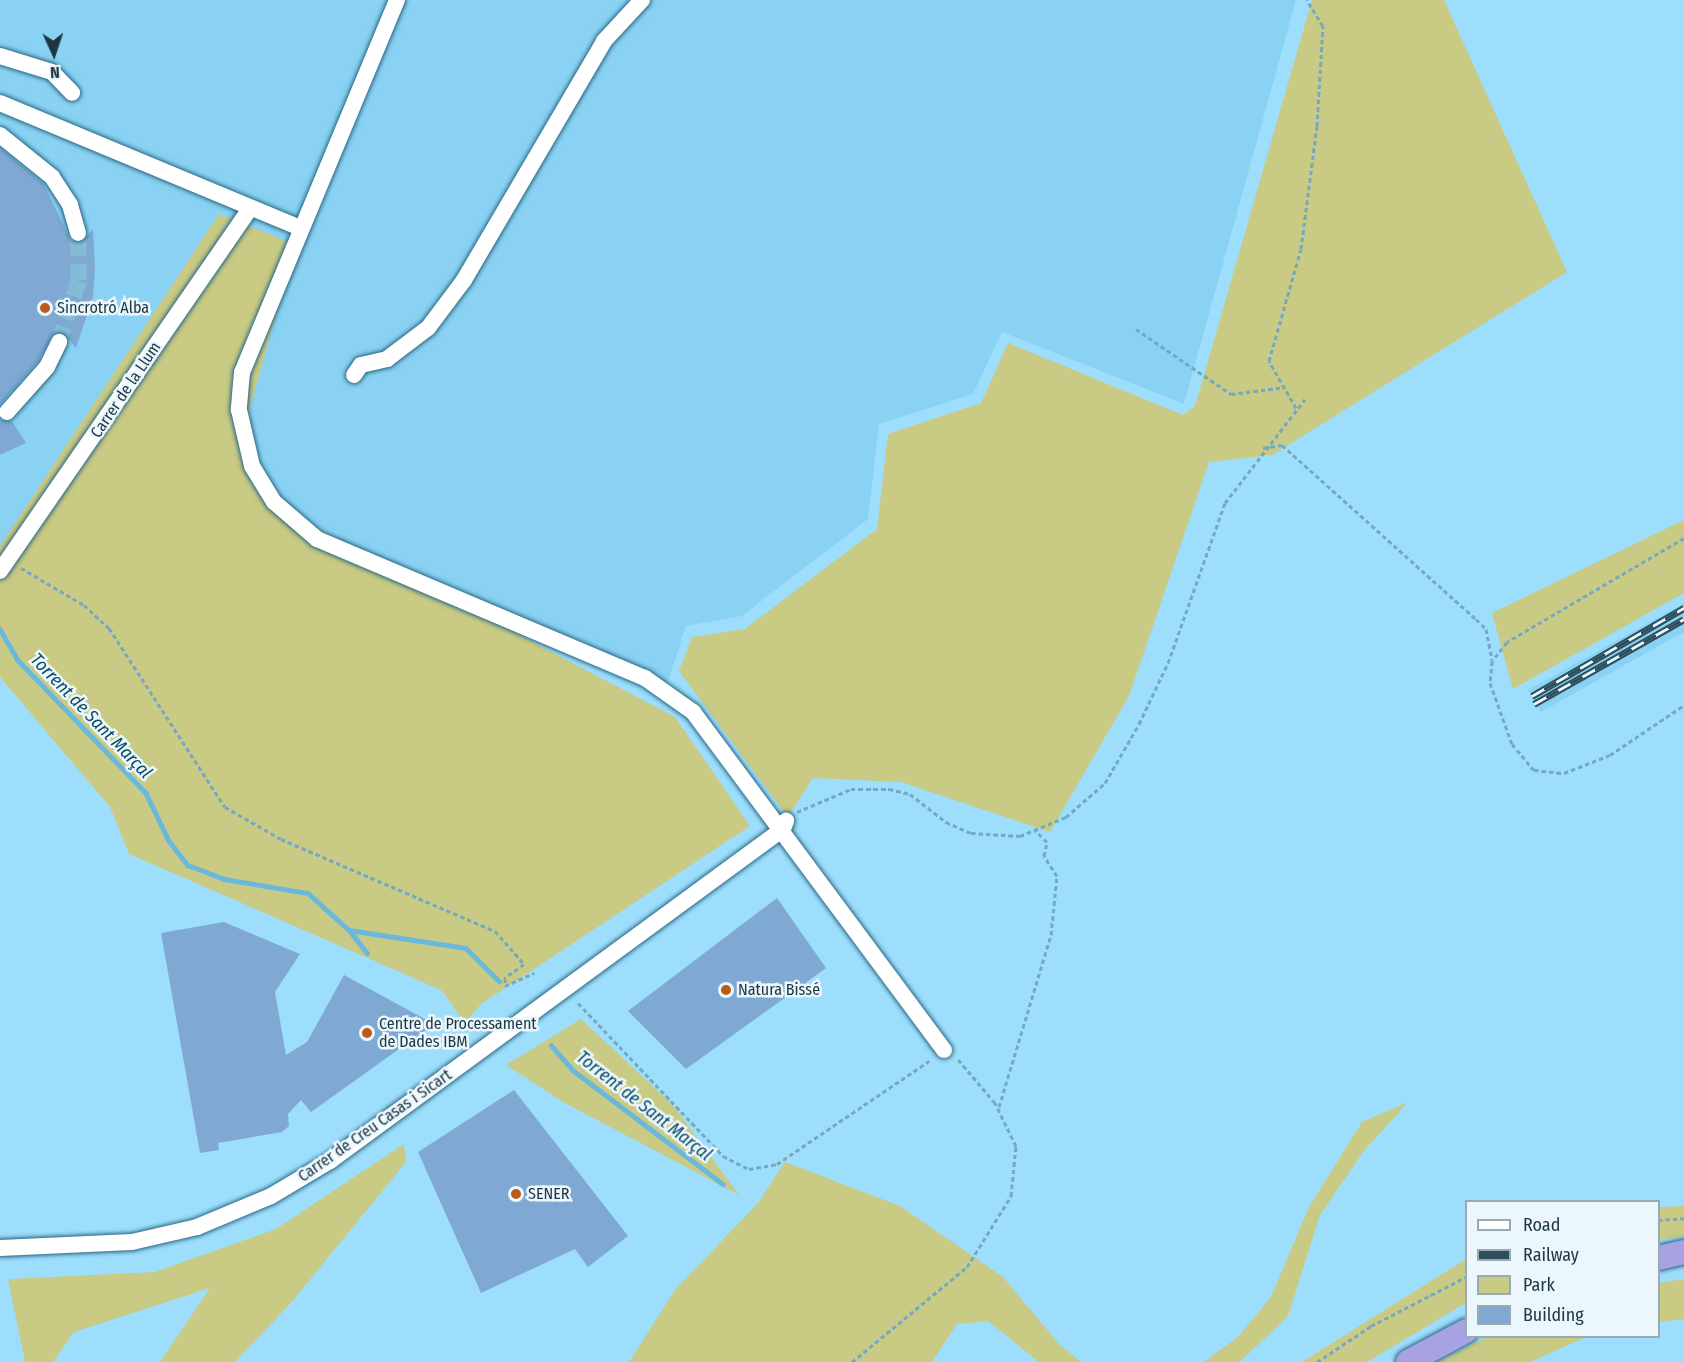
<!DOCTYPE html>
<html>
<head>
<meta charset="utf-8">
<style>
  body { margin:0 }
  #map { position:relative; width:1684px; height:1362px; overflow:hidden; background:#9edefd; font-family:"Fira Sans Condensed",sans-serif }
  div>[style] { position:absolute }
  .built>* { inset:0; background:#8ad2f3 }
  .green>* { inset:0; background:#c9ca83 }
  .stream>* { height:4.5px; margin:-2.25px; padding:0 2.25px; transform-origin:2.25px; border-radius:2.25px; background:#6ab8db }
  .building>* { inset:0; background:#7fa9d3 }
  .minor-tunnel>* { height:16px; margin-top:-8px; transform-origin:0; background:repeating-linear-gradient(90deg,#84bcd8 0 16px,transparent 0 24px) }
  .path>* { height:3px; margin-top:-1.5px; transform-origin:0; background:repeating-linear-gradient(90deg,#75a9c2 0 4.5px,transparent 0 7.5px) }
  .roads { filter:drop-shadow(0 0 2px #286883) drop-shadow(0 0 2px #286883) }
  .minor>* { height:16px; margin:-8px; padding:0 8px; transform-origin:8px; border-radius:8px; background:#fff }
  .highway>* { height:24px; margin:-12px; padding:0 12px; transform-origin:12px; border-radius:12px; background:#a9a2e2 }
  .rail>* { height:7px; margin-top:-3.5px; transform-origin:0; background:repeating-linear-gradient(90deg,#ebf7fd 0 14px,#2e4e5c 0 28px); box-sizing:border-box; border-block:2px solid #2e4e5c }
  .dots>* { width:16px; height:16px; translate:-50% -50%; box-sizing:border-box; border:3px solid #ebf7fd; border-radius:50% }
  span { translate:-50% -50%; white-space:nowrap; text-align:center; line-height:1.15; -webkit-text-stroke:5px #ebf7fd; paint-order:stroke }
  .poi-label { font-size:16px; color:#1c3642 }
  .left { translate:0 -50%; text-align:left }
  .street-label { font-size:16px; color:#1c3642 }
  .water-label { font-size:18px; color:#094c65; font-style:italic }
  .legend { position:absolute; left:1465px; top:1200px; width:195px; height:138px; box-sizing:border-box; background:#ebf7fd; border:2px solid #98aab2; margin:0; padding:8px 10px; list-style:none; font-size:18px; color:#1c3642 }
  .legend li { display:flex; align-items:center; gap:12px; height:30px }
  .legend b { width:30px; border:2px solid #98aab2 }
  .north { position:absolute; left:24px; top:24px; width:60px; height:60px; -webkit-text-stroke:4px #ebf7fd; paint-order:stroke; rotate:177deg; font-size:16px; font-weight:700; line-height:24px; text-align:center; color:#1c3642 }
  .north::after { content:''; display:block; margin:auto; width:21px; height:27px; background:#1c3642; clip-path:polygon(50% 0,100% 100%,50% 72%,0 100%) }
</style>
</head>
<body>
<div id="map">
  <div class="built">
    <i style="clip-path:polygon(0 0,1296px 0,1184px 404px,1002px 332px,973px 394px,879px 424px,868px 519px,742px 616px,686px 626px,667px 684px,399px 570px,303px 521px,261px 476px,249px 411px,296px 245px,0 546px)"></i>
    <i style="clip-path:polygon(1684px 603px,1684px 632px,1541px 712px,1528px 690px)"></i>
  </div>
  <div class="green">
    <i style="clip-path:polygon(1312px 0,1444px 0,1567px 272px,1272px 455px,1209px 462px,1129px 696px,1050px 832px,901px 782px,813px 778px,788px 817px,679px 671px,692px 637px,745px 629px,877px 529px,888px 434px,981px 403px,1008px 343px,1183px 415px,1195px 406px)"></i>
    <i style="clip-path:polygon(219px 214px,296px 245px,249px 411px,261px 476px,303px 521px,675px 717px,750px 826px,481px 1004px,465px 1023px,441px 990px,129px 854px,110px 807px,0 677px,0 546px)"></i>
    <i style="clip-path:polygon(1684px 520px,1684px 593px,1513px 689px,1492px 613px)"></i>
    <i style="clip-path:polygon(581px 1019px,673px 1105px,739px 1195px,563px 1102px,506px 1065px)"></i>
    <i style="clip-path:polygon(1408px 1102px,1363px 1152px,1320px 1215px,1288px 1316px,1240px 1362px,1204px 1362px,1238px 1337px,1271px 1297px,1309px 1207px,1362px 1122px)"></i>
    <i style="clip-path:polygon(404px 1144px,406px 1162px,290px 1304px,235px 1362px,160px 1362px,210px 1288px,74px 1332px,53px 1362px,25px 1362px,8px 1279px,155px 1272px,276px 1229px)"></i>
    <i style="clip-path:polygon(785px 1162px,900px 1206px,1003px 1277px,1059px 1344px,1081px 1362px,1039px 1362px,988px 1321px,957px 1324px,932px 1362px,629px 1362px,675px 1290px,758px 1203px)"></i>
    <i style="clip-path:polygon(1684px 1206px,1684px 1236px,1659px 1240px,1659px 1207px)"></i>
    <i style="clip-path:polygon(1466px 1259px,1466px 1303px,1367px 1362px,1302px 1362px)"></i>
    <i style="clip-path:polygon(1684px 1279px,1684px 1319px,1659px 1322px,1659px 1283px)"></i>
    <i style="clip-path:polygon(1489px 1336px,1586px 1336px,1586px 1337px,1530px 1362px,1437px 1362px)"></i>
  </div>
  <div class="stream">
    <i style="left:0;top:629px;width:36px;rotate:60deg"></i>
    <i style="left:18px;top:660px;width:185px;rotate:46.1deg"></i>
    <i style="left:146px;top:793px;width:53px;rotate:64.4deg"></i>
    <i style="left:169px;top:841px;width:31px;rotate:52deg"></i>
    <i style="left:188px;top:865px;width:39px;rotate:21deg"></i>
    <i style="left:224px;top:879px;width:85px;rotate:9.5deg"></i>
    <i style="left:308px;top:893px;width:55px;rotate:42.1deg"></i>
    <i style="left:349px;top:930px;width:118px;rotate:8.7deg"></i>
    <i style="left:466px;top:948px;width:47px;rotate:45deg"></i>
    <i style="left:350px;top:931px;width:28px;rotate:52deg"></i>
    <i style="left:551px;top:1045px;width:35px;rotate:49deg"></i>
    <i style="left:574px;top:1071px;width:187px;rotate:37.2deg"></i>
  </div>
  <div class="building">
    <i style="clip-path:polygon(0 148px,43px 183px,71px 241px,81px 243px,93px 229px,95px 268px,93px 297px,76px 348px,64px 333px,53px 334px,38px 361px,0 404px)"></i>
    <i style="clip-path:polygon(0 420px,12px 421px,26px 443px,0 455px)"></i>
    <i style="clip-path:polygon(777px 898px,826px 968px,686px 1069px,628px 1011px)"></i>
    <i style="clip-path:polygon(224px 922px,300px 954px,275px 992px,286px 1055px,307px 1042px,344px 975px,434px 1024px,311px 1112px,301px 1100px,288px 1114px,289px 1126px,282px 1132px,218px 1143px,219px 1150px,200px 1153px,161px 933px)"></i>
    <i style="clip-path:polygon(514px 1090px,628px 1236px,588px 1267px,575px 1249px,481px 1293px,418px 1152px)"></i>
  </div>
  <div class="minor-tunnel">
    <i style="left:59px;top:342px;width:65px;rotate:-72.1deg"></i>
    <i style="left:79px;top:280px;width:47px;rotate:-91.2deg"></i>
  </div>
  <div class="path">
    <i style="left:1136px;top:329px;width:115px;rotate:34.4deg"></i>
    <i style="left:1231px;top:394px;width:55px;rotate:-7.3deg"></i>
    <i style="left:1296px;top:408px;width:54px;rotate:-119.9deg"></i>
    <i style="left:1269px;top:361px;width:116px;rotate:-74.1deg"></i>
    <i style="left:1301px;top:249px;width:124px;rotate:-82.6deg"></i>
    <i style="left:1317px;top:126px;width:100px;rotate:-86.6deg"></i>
    <i style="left:1323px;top:26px;width:31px;rotate:-122deg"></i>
    <i style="left:1263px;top:448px;width:19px;rotate:-9deg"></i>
    <i style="left:1282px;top:445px;width:261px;rotate:41.9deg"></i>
    <i style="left:1476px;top:619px;width:14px;rotate:45deg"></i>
    <i style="left:1486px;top:629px;width:31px;rotate:79deg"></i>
    <i style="left:1684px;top:538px;width:205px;rotate:149.6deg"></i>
    <i style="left:1507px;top:642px;width:24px;rotate:128deg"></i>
    <i style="left:1492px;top:661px;width:22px;rotate:95deg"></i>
    <i style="left:1490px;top:683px;width:65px;rotate:70.2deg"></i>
    <i style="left:1512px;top:744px;width:34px;rotate:50deg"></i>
    <i style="left:1534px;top:770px;width:30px;rotate:6deg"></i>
    <i style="left:1564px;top:773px;width:49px;rotate:-21.4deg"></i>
    <i style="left:1610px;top:755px;width:89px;rotate:-34deg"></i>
    <i style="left:21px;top:568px;width:73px;rotate:30.4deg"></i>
    <i style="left:84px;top:605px;width:34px;rotate:43deg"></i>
    <i style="left:109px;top:628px;width:213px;rotate:57.1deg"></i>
    <i style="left:225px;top:807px;width:64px;rotate:29.7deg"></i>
    <i style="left:281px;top:839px;width:233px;rotate:23.3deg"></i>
    <i style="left:495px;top:931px;width:44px;rotate:48.7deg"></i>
    <i style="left:524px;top:964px;width:24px;rotate:144deg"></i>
    <i style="left:505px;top:978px;width:8px;rotate:90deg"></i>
    <i style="left:505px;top:986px;width:32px;rotate:-24deg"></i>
    <i style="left:797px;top:812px;width:59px;rotate:-23.1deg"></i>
    <i style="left:851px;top:789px;width:38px"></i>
    <i style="left:889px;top:789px;width:22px;rotate:13deg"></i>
    <i style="left:910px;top:794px;width:46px;rotate:37.9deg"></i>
    <i style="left:946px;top:822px;width:27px;rotate:24deg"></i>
    <i style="left:971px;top:833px;width:49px;rotate:3.5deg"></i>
    <i style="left:1020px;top:836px;width:50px;rotate:-22.4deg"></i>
    <i style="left:1066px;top:817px;width:52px;rotate:-41.1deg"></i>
    <i style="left:1105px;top:783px;width:68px;rotate:-60deg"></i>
    <i style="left:1139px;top:724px;width:68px;rotate:-64.6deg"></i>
    <i style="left:1168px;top:663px;width:170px;rotate:-70.4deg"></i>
    <i style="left:1225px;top:503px;width:131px;rotate:-52.4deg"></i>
    <i style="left:578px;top:1003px;width:211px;rotate:46.5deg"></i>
    <i style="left:723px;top:1156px;width:29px;rotate:27deg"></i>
    <i style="left:749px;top:1169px;width:28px;rotate:-10deg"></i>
    <i style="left:777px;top:1164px;width:184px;rotate:-34.1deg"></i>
    <i style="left:999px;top:1107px;width:180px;rotate:-73.2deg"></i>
    <i style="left:1051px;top:935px;width:59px;rotate:-84.2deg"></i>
    <i style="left:1057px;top:876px;width:24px;rotate:-123deg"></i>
    <i style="left:1044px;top:856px;width:14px;rotate:-78deg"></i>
    <i style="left:1047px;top:842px;width:16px;rotate:-135deg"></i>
    <i style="left:1658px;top:1220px;width:26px;rotate:-4deg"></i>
    <i style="left:852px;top:1362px;width:149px;rotate:-39.6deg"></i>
    <i style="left:967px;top:1267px;width:84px;rotate:-58.2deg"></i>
    <i style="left:1011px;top:1196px;width:50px;rotate:-84.3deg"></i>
    <i style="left:1016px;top:1146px;width:48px;rotate:-116deg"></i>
    <i style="left:995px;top:1103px;width:59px;rotate:-130.2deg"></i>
    <i style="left:1317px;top:1362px;width:65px;rotate:-33.7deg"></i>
    <i style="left:1371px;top:1326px;width:107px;rotate:-27.3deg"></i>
  </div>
  <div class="roads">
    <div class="minor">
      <i style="left:397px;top:0;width:403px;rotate:112.6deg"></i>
      <i style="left:242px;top:372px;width:38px;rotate:95deg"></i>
      <i style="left:239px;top:410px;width:57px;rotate:76.9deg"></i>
      <i style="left:252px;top:466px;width:42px;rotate:58.6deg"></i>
      <i style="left:274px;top:502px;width:57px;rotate:40.7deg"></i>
      <i style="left:317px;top:539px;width:356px;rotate:23deg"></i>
      <i style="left:645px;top:678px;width:59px;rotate:35.3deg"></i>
      <i style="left:693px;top:712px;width:421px;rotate:53.4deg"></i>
      <i style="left:0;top:56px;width:54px;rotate:17.1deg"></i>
      <i style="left:52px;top:72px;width:29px;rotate:46deg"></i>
      <i style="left:0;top:103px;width:325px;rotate:22.6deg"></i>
      <i style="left:0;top:135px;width:67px;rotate:38.9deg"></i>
      <i style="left:52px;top:177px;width:33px;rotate:57deg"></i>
      <i style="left:70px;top:205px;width:29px;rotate:74deg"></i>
      <i style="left:354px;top:375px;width:12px;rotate:-55deg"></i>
      <i style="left:361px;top:365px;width:27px;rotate:-13deg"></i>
      <i style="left:387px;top:359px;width:51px;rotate:-37.1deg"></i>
      <i style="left:428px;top:328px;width:60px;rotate:-53.1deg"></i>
      <i style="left:464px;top:280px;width:277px;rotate:-59.6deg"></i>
      <i style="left:604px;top:41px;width:56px;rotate:-47.2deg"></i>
      <i style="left:7px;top:412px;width:60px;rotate:-48.4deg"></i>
      <i style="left:47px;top:367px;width:28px;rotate:-64deg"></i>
      <i style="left:0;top:571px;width:441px;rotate:-55.4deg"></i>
      <i style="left:0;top:1248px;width:132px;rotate:-2.6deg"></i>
      <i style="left:132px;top:1242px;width:67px;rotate:-13deg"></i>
      <i style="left:197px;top:1227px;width:80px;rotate:-22.7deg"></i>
      <i style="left:271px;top:1196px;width:69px;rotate:-30.7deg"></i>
      <i style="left:330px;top:1161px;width:562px;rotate:-36.24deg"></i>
      <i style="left:783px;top:829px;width:9px;rotate:-69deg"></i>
    </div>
    <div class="highway">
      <i style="left:1658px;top:1258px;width:27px;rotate:-13deg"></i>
      <i style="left:1408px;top:1362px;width:66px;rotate:-28.1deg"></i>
    </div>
  </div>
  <div class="rail">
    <i style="left:1532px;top:696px;width:176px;rotate:-30.1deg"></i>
    <i style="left:1534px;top:704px;width:172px;rotate:-29.5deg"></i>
  </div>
  <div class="dots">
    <i style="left:45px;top:308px;background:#bb5b17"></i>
    <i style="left:726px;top:990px;background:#bb5b17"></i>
    <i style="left:367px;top:1033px;background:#bb5b17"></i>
    <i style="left:516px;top:1194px;background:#bb5b17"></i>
  </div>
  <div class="poi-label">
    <span class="left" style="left:57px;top:308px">Sincrotró Alba</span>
    <span class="left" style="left:738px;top:990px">Natura Bissé</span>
    <span class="left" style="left:379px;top:1033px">Centre de Processament<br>de Dades IBM</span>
    <span class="left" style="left:528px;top:1194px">SENER</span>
  </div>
  <div class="street-label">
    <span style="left:126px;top:390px;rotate:-56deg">Carrer de la Llum</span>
    <span style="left:375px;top:1126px;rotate:-35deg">Carrer de Creu Casas i Sicart</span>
  </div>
  <div class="water-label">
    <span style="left:91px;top:716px;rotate:46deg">Torrent de Sant Marçal</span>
    <span style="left:644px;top:1106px;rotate:38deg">Torrent de Sant Marçal</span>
  </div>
  <ul class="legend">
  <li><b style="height:8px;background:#fff"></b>Road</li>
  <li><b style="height:8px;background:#2e4e5c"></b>Railway</li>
  <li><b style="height:16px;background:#c9ca83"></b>Park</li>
  <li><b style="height:16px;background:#7fa9d3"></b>Building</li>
  </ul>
  <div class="north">N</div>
</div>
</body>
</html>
